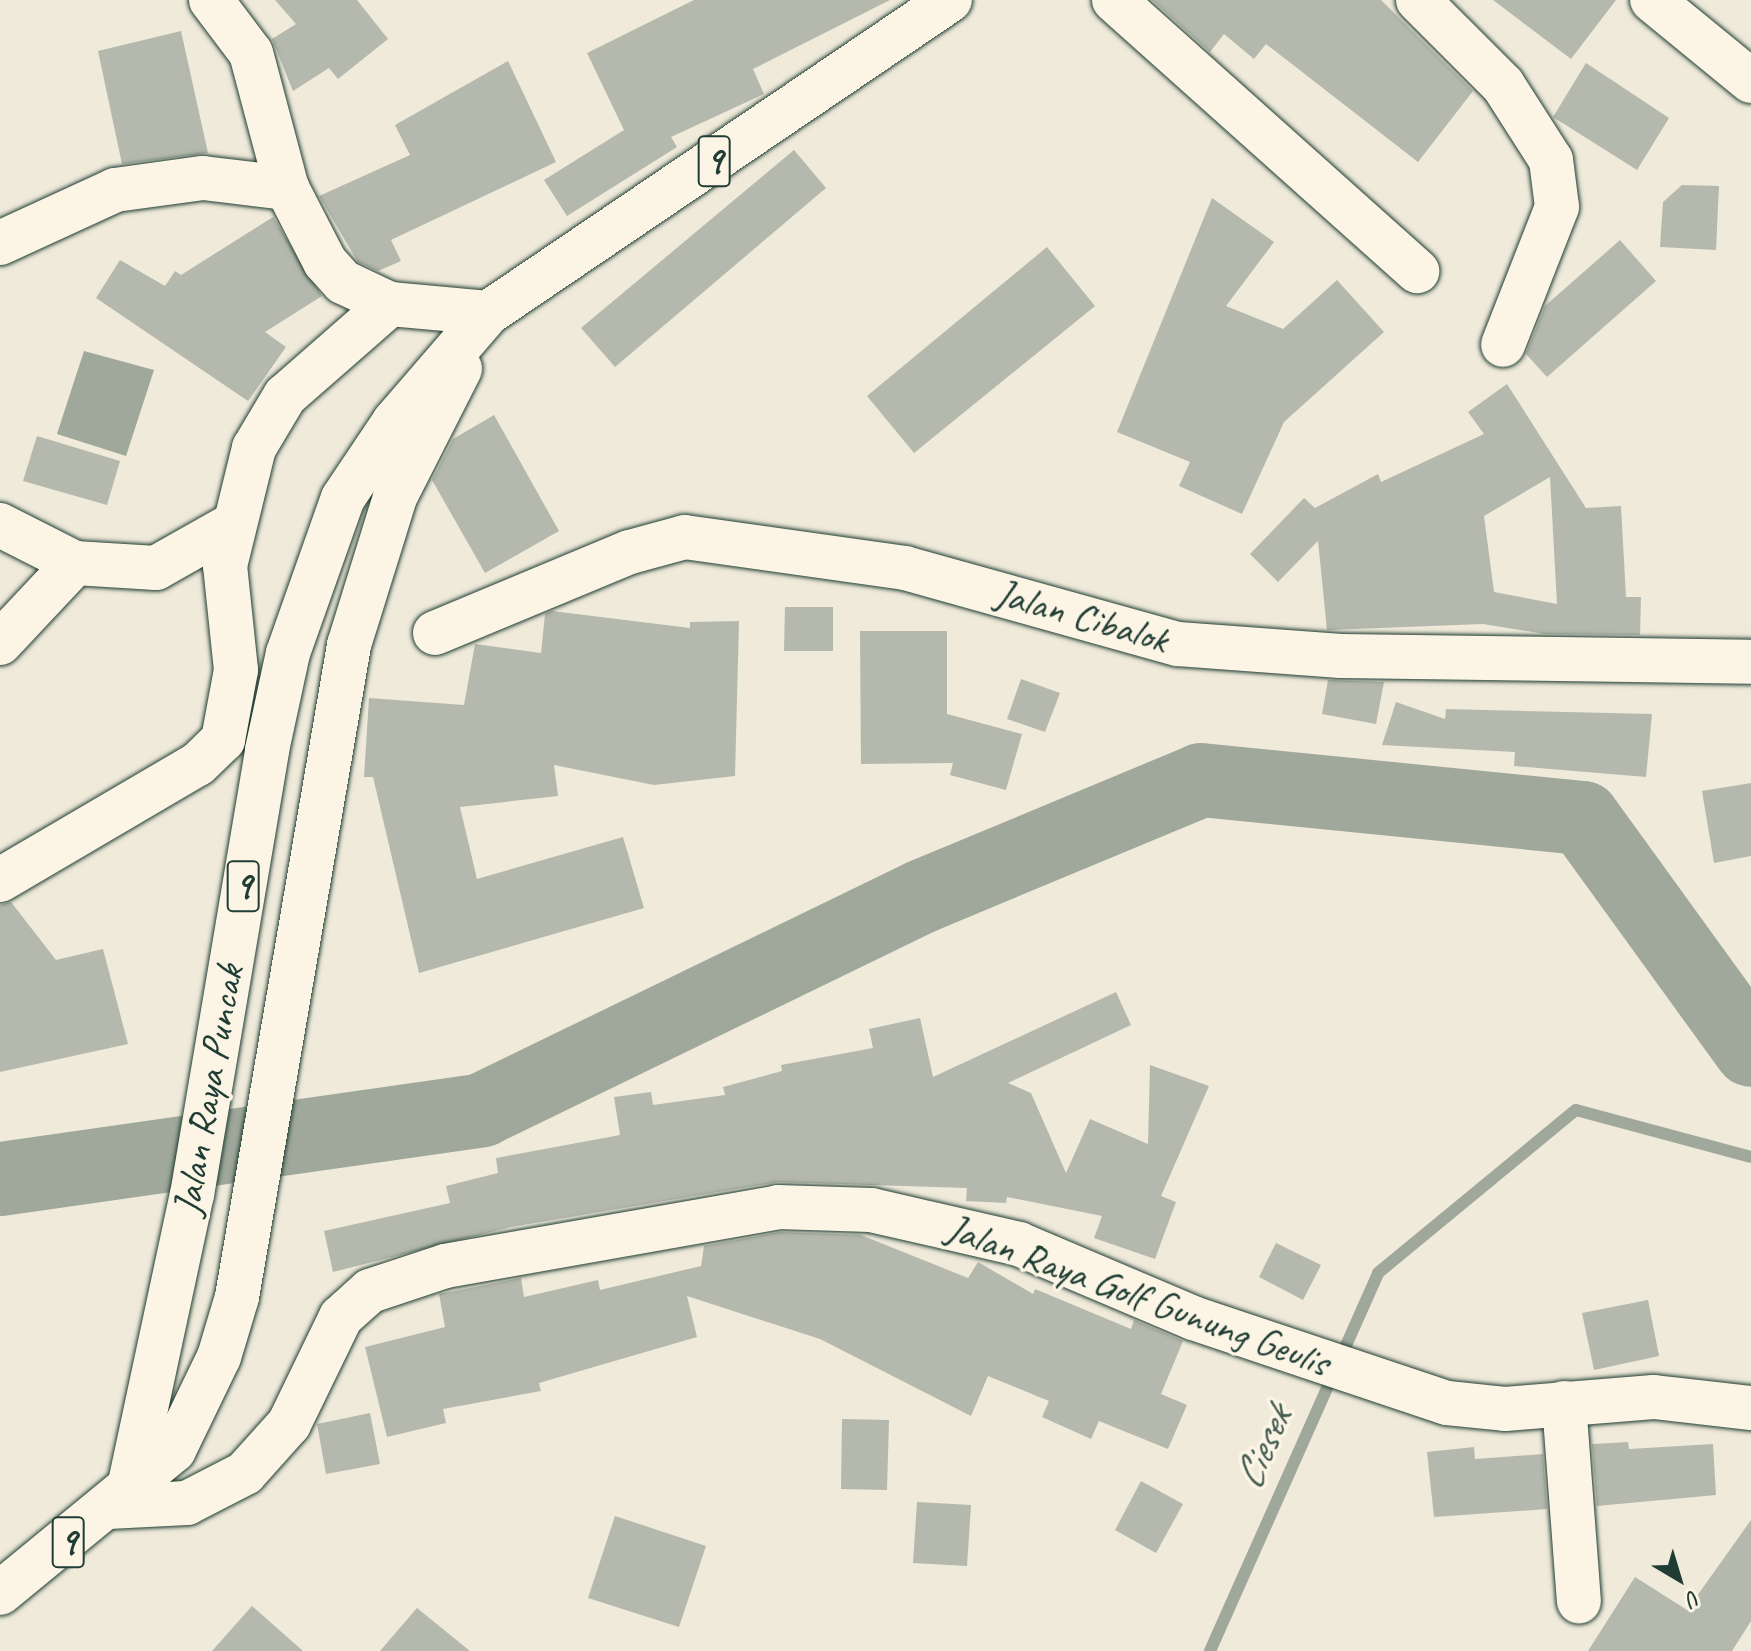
<!DOCTYPE html>
<html>
<head>
<meta charset="utf-8">
<style>
  body { margin:0 }
  #map { position:relative; width:1751px; height:1651px; overflow:hidden; background:#efeada; font-family:Caveat,sans-serif }
  div>[style] { position:absolute }
  .water>* { inset:0; background:#9fa89a }
  .stream>* { height:12px; margin:-6px; padding:0 6px; transform-origin:6px; border-radius:6px; background:#9fa89a }
  .river>* { height:74px; margin:-37px; padding:0 37px; transform-origin:37px; border-radius:37px; background:#9fa89a }
  .building>* { inset:0; background:#b5b9ad }
  .roads { filter:drop-shadow(0 0 2px #1f3d34) drop-shadow(0 0 2px #1f3d34) }
  .minor>* { height:44px; margin:-22px; padding:0 22px; transform-origin:22px; border-radius:22px; background:#fcf5e5 }
  .major>* { height:44px; margin:-22px; padding:0 22px; transform-origin:22px; border-radius:22px; background:#fcf5e5 }
  .highway>* { height:44px; margin:-22px; padding:0 22px; transform-origin:22px; border-radius:22px; background:#fcf5e5 }
  span { translate:-50% -50%; white-space:nowrap; text-align:center; line-height:1.15; -webkit-text-stroke:7px #fcf5e5; paint-order:stroke }
  .shield-label span { padding:2px 6px; background:#fcf5e5; border:2px solid; border-radius:6px; -webkit-text-stroke-width:0 }
  .shield-label { font-size:38px; color:#1f3d34; font-weight:700 }
  .street-label { font-size:40px; color:#1f3d34 }
  .water-label { font-size:42px; color:#455d53; font-style:italic }
  .north { position:absolute; left:1639px; top:1539px; width:80px; height:80px; -webkit-text-stroke:6px #fcf5e5; paint-order:stroke; rotate:142deg; font-size:22px; font-weight:700; line-height:32px; text-align:center; color:#1f3d34 }
  .north::after { content:''; display:block; margin:auto; width:28px; height:36px; background:#1f3d34; clip-path:polygon(50% 0,100% 100%,50% 72%,0 100%) }
</style>
</head>
<body>
<div id="map">
  <div class="water">
    <i style="clip-path:polygon(84px 351px,154px 370px,126px 456px,57px 434px)"></i>
  </div>
  <div class="stream">
    <i style="left:1210px;top:1651px;width:414px;rotate:-66deg"></i>
    <i style="left:1378px;top:1273px;width:256px;rotate:-39.5deg"></i>
    <i style="left:1576px;top:1110px;width:181px;rotate:15deg"></i>
  </div>
  <div class="river">
    <i style="left:0;top:1179px;width:487px;rotate:-8.1deg"></i>
    <i style="left:482px;top:1110px;width:490px;rotate:-25.9deg"></i>
    <i style="left:923px;top:896px;width:301px;rotate:-22.6deg"></i>
    <i style="left:1201px;top:780px;width:384px;rotate:5.7deg"></i>
    <i style="left:1583px;top:818px;width:286px;rotate:54.1deg"></i>
  </div>
  <div class="building">
    <i style="clip-path:polygon(275px 0,357px 0,388px 39px,338px 79px,329px 68px,293px 91px,272px 39px,296px 24px)"></i>
    <i style="clip-path:polygon(694px 0,890px 0,753px 69px,764px 94px,671px 137px,677px 147px,567px 216px,544px 180px,624px 130px,587px 53px)"></i>
    <i style="clip-path:polygon(1152px 0,1381px 0,1473px 91px,1418px 162px,1266px 44px,1254px 59px,1224px 34px,1210px 52px)"></i>
    <i style="clip-path:polygon(1493px 0,1616px 0,1571px 59px)"></i>
    <i style="clip-path:polygon(181px 31px,208px 153px,122px 164px,98px 51px)"></i>
    <i style="clip-path:polygon(508px 61px,556px 162px,391px 240px,401px 261px,378px 271px,358px 262px,319px 196px,410px 155px,395px 125px)"></i>
    <i style="clip-path:polygon(1586px 63px,1669px 118px,1637px 170px,1553px 117px)"></i>
    <i style="clip-path:polygon(794px 150px,826px 188px,615px 367px,581px 328px)"></i>
    <i style="clip-path:polygon(1682px 185px,1719px 186px,1716px 250px,1660px 247px,1663px 202px)"></i>
    <i style="clip-path:polygon(1212px 198px,1274px 242px,1226px 306px,1283px 329px,1337px 280px,1384px 332px,1284px 422px,1242px 514px,1179px 486px,1190px 462px,1117px 432px)"></i>
    <i style="clip-path:polygon(273px 217px,322px 296px,265px 332px,286px 347px,248px 401px,96px 298px,120px 260px,165px 286px,175px 271px,181px 275px)"></i>
    <i style="clip-path:polygon(1620px 240px,1656px 281px,1547px 377px,1526px 354px,1545px 306px)"></i>
    <i style="clip-path:polygon(1047px 247px,1095px 306px,914px 453px,867px 396px)"></i>
    <i style="clip-path:polygon(evenodd,1507px 384px,1586px 508px,1621px 506px,1626px 597px,1641px 597px,1640px 635px,1545px 634px,1483px 624px,1327px 630px,1318px 541px,1278px 582px,1250px 554px,1304px 498px,1315px 508px,1378px 474px,1381px 482px,1484px 434px,1468px 412px,1507px 384px,1550px 477px,1557px 604px,1494px 592px,1484px 516px,1550px 477px)"></i>
    <i style="clip-path:polygon(494px 415px,559px 531px,485px 573px,432px 480px,453px 439px)"></i>
    <i style="clip-path:polygon(37px 436px,120px 461px,107px 505px,23px 481px)"></i>
    <i style="clip-path:polygon(785px 607px,833px 607px,833px 651px,784px 651px)"></i>
    <i style="clip-path:polygon(552px 611px,690px 628px,690px 622px,739px 621px,735px 776px,654px 785px,554px 765px,558px 796px,460px 807px,477px 879px,623px 837px,644px 908px,419px 973px,373px 777px,364px 777px,369px 698px,464px 705px,475px 644px,541px 653px,545px 614px)"></i>
    <i style="clip-path:polygon(860px 631px,947px 631px,947px 714px,1022px 734px,1006px 790px,950px 775px,953px 763px,861px 764px)"></i>
    <i style="clip-path:polygon(1021px 679px,1060px 693px,1045px 732px,1007px 719px)"></i>
    <i style="clip-path:polygon(1328px 680px,1384px 682px,1376px 724px,1322px 714px)"></i>
    <i style="clip-path:polygon(1396px 702px,1445px 719px,1446px 709px,1652px 714px,1646px 777px,1514px 766px,1515px 752px,1382px 745px)"></i>
    <i style="clip-path:polygon(1751px 783px,1751px 856px,1714px 863px,1702px 791px)"></i>
    <i style="clip-path:polygon(11px 902px,56px 960px,103px 949px,128px 1044px,0 1072px,0 905px)"></i>
    <i style="clip-path:polygon(1116px 992px,1131px 1025px,1008px 1083px,1031px 1093px,1066px 1173px,1090px 1119px,1148px 1144px,1150px 1065px,1209px 1086px,1161px 1196px,1176px 1202px,1155px 1259px,1094px 1238px,1102px 1216px,1007px 1197px,1006px 1203px,966px 1201px,967px 1188px,778px 1182px,511px 1227px,333px 1272px,324px 1231px,450px 1203px,446px 1186px,498px 1173px,496px 1158px,620px 1135px,614px 1097px,651px 1092px,653px 1105px,725px 1095px,723px 1087px,782px 1071px,781px 1065px,873px 1048px,869px 1029px,920px 1018px,933px 1077px)"></i>
    <i style="clip-path:polygon(780px 1232px,861px 1235px,968px 1278px,978px 1262px,1033px 1294px,1035px 1289px,1131px 1329px,1134px 1320px,1183px 1341px,1161px 1394px,1187px 1405px,1168px 1449px,1099px 1421px,1091px 1439px,1042px 1417px,1049px 1401px,988px 1376px,971px 1416px,820px 1339px,687px 1296px,697px 1337px,539px 1383px,541px 1391px,443px 1409px,446px 1423px,387px 1437px,365px 1347px,445px 1327px,439px 1294px,521px 1278px,524px 1297px,598px 1280px,600px 1290px,701px 1266px,704px 1246px)"></i>
    <i style="clip-path:polygon(1276px 1243px,1321px 1265px,1303px 1300px,1259px 1277px)"></i>
    <i style="clip-path:polygon(1648px 1300px,1659px 1356px,1594px 1370px,1582px 1313px)"></i>
    <i style="clip-path:polygon(370px 1413px,380px 1464px,326px 1474px,317px 1424px)"></i>
    <i style="clip-path:polygon(842px 1419px,889px 1420px,887px 1490px,841px 1489px)"></i>
    <i style="clip-path:polygon(1628px 1442px,1629px 1449px,1713px 1444px,1716px 1495px,1597px 1506px,1592px 1444px)"></i>
    <i style="clip-path:polygon(1474px 1447px,1475px 1459px,1543px 1454px,1547px 1509px,1434px 1517px,1427px 1452px)"></i>
    <i style="clip-path:polygon(1141px 1481px,1183px 1504px,1156px 1553px,1115px 1530px)"></i>
    <i style="clip-path:polygon(917px 1502px,971px 1505px,967px 1566px,913px 1563px)"></i>
    <i style="clip-path:polygon(615px 1516px,706px 1546px,679px 1627px,588px 1598px)"></i>
    <i style="clip-path:polygon(1751px 1520px,1751px 1621px,1732px 1651px,1588px 1651px,1635px 1577px,1687px 1610px)"></i>
    <i style="clip-path:polygon(252px 1606px,303px 1651px,212px 1651px)"></i>
    <i style="clip-path:polygon(417px 1608px,470px 1651px,380px 1651px)"></i>
  </div>
  <div class="roads">
    <div class="minor">
      <i style="left:211px;top:0;width:66px;rotate:53deg"></i>
      <i style="left:251px;top:53px;width:140px;rotate:75.1deg"></i>
      <i style="left:287px;top:188px;width:83px;rotate:62.8deg"></i>
      <i style="left:325px;top:262px;width:27px;rotate:48deg"></i>
      <i style="left:343px;top:282px;width:52px;rotate:25.1deg"></i>
      <i style="left:390px;top:304px;width:98px;rotate:5.2deg"></i>
      <i style="left:1114px;top:0;width:407px;rotate:41.8deg"></i>
      <i style="left:1418px;top:0;width:120px;rotate:45deg"></i>
      <i style="left:1503px;top:85px;width:89px;rotate:57.4deg"></i>
      <i style="left:1551px;top:160px;width:47px;rotate:82.7deg"></i>
      <i style="left:1557px;top:207px;width:148px;rotate:111.4deg"></i>
      <i style="left:1652px;top:0;width:128px;rotate:39.3deg"></i>
      <i style="left:0;top:243px;width:127px;rotate:-24.7deg"></i>
      <i style="left:115px;top:190px;width:89px;rotate:-7.8deg"></i>
      <i style="left:203px;top:178px;width:85px;rotate:6.8deg"></i>
      <i style="left:0;top:525px;width:84px;rotate:26.9deg"></i>
      <i style="left:75px;top:563px;width:81px;rotate:3.5deg"></i>
      <i style="left:156px;top:568px;width:87px;rotate:-29.5deg"></i>
      <i style="left:435px;top:633px;width:211px;rotate:-22.6deg"></i>
      <i style="left:630px;top:552px;width:57px;rotate:-15.3deg"></i>
      <i style="left:685px;top:537px;width:222px;rotate:8deg"></i>
      <i style="left:905px;top:568px;width:283px;rotate:15.6deg"></i>
      <i style="left:1178px;top:644px;width:163px;rotate:4.2deg"></i>
      <i style="left:1341px;top:656px;width:410px;rotate:0.8deg"></i>
      <i style="left:0;top:643px;width:110px;rotate:-46.8deg"></i>
      <i style="left:0;top:880px;width:229px;rotate:-30.4deg"></i>
      <i style="left:198px;top:764px;width:35px;rotate:-44deg"></i>
      <i style="left:223px;top:740px;width:71px;rotate:-79.5deg"></i>
      <i style="left:236px;top:670px;width:105px;rotate:-96deg"></i>
      <i style="left:225px;top:566px;width:122px;rotate:-76.2deg"></i>
      <i style="left:254px;top:448px;width:61px;rotate:-59.2deg"></i>
      <i style="left:285px;top:396px;width:140px;rotate:-41.2deg"></i>
      <i style="left:1564px;top:1403px;width:199px;rotate:85.7deg"></i>
    </div>
    <div class="major">
      <i style="left:108px;top:1507px;width:79px;rotate:-2.9deg"></i>
      <i style="left:187px;top:1503px;width:65px;rotate:-27.3deg"></i>
      <i style="left:245px;top:1473px;width:66px;rotate:-48.1deg"></i>
      <i style="left:289px;top:1424px;width:119px;rotate:-64.1deg"></i>
      <i style="left:341px;top:1317px;width:39px;rotate:-42deg"></i>
      <i style="left:370px;top:1291px;width:79px;rotate:-18.4deg"></i>
      <i style="left:445px;top:1266px;width:338px;rotate:-10deg"></i>
      <i style="left:778px;top:1207px;width:93px;rotate:1.8deg"></i>
      <i style="left:871px;top:1210px;width:152px;rotate:12.9deg"></i>
      <i style="left:1019px;top:1244px;width:189px;rotate:23deg"></i>
      <i style="left:1193px;top:1318px;width:268px;rotate:18.5deg"></i>
      <i style="left:1447px;top:1403px;width:58px;rotate:5.9deg"></i>
      <i style="left:1505px;top:1409px;width:149px;rotate:-4.6deg"></i>
      <i style="left:1654px;top:1397px;width:98px;rotate:6.5deg"></i>
    </div>
    <div class="highway">
      <i style="left:130px;top:1483px;width:295px;rotate:-77.9deg"></i>
      <i style="left:192px;top:1195px;width:451px;rotate:-80.4deg"></i>
      <i style="left:267px;top:750px;width:99px;rotate:-77.8deg"></i>
      <i style="left:288px;top:653px;width:164px;rotate:-70.5deg"></i>
      <i style="left:343px;top:498px;width:92px;rotate:-56.1deg"></i>
      <i style="left:394px;top:422px;width:144px;rotate:-49.2deg"></i>
      <i style="left:488px;top:313px;width:558px;rotate:-34.12deg"></i>
      <i style="left:0;top:1593px;width:225px;rotate:-39.4deg"></i>
      <i style="left:174px;top:1450px;width:103px;rotate:-64.2deg"></i>
      <i style="left:219px;top:1357px;width:63px;rotate:-73.3deg"></i>
      <i style="left:237px;top:1297px;width:662px;rotate:-80.25deg"></i>
      <i style="left:349px;top:645px;width:155px;rotate:-72.7deg"></i>
      <i style="left:395px;top:497px;width:144px;rotate:-63.1deg"></i>
    </div>
  </div>
  <div class="shield-label">
    <span style="left:714px;top:161px">9</span>
    <span style="left:243px;top:886px">9</span>
    <span style="left:68px;top:1542px">9</span>
  </div>
  <div class="street-label">
    <span style="left:1082px;top:616px;rotate:16deg">Jalan Cibalok</span>
    <span style="left:208px;top:1090px;rotate:-80deg">Jalan Raya Puncak</span>
    <span style="left:1138px;top:1295px;rotate:20deg">Jalan Raya Golf Gunung Geulis</span>
  </div>
  <div class="water-label">
    <span style="left:1263px;top:1448px;rotate:-66deg">Ciesek</span>
  </div>
  <div class="north">U</div>
</div>
</body>
</html>
